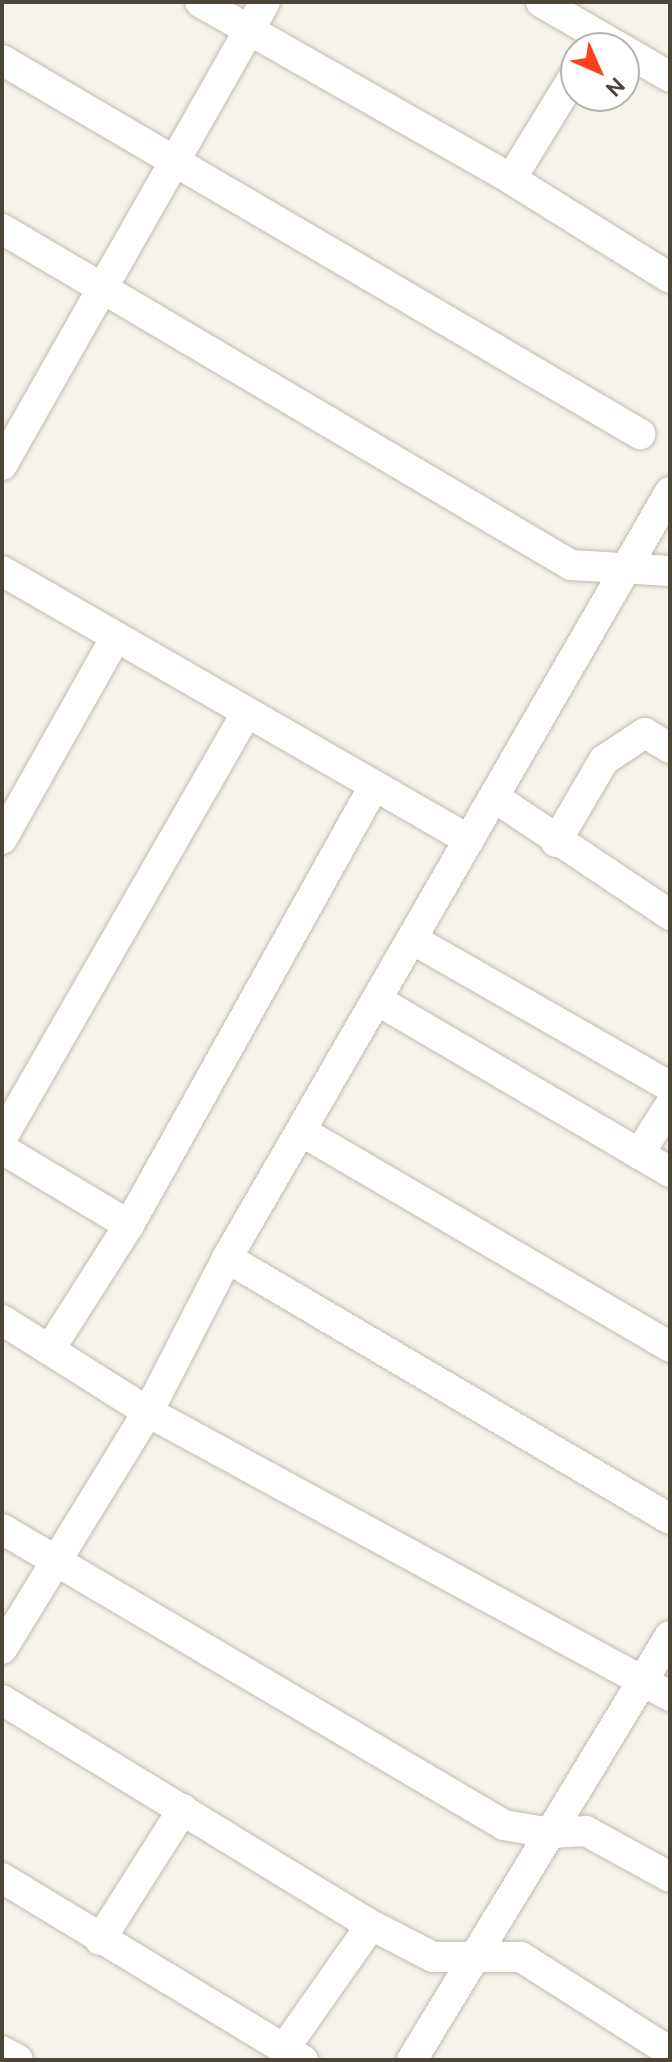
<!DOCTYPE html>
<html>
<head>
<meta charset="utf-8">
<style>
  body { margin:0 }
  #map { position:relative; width:672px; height:2062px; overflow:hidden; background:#f6f3ec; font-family:Ubuntu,sans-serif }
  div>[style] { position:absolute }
  .roads { filter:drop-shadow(0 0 2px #c2bbae) drop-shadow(0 0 2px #c2bbae) }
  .minor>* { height:30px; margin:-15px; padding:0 15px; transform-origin:15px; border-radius:15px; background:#fff }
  span { translate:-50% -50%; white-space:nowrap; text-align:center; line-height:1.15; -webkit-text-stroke:7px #fff; paint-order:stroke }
  .frame { position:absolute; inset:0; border:4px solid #4b4439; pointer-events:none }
  .north { position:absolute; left:560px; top:32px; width:80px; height:80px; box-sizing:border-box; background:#fff; border:2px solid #b7b4b0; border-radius:50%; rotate:135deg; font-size:22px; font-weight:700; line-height:32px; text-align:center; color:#4b4439 }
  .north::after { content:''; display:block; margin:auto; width:28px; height:36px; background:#fc3f1d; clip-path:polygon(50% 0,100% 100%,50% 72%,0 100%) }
</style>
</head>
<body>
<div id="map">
  <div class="roads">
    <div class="minor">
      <i style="left:200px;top:2px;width:358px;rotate:29.6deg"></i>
      <i style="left:511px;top:179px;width:187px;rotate:31.9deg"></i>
      <i style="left:541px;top:2px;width:91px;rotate:30.2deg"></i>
      <i style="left:624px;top:50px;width:53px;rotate:30.4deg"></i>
      <i style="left:2px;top:60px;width:740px;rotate:30.38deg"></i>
      <i style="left:511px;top:179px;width:124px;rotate:-58.5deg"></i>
      <i style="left:2px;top:229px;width:661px;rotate:30.56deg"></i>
      <i style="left:571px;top:565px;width:99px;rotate:3.5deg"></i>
      <i style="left:2px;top:465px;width:532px;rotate:-60.4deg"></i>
      <i style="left:2px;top:571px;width:539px;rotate:29.94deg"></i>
      <i style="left:494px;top:797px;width:212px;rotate:33.8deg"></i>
      <i style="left:2px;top:839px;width:232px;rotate:-60.6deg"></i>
      <i style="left:556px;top:842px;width:95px;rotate:-59.7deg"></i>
      <i style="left:604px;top:760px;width:49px;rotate:-33.4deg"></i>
      <i style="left:645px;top:733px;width:29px;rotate:31deg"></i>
      <i style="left:412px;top:939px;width:297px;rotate:29.8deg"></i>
      <i style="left:377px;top:1000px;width:340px;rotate:30.4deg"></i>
      <i style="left:301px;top:1131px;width:428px;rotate:30.3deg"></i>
      <i style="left:2px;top:1138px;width:491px;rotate:-60.1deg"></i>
      <i style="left:2px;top:1149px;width:148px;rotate:30.9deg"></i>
      <i style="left:639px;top:1154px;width:58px;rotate:-57.7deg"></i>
      <i style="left:227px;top:1258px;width:514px;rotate:30.51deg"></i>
      <i style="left:2px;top:1320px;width:173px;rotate:32.2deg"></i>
      <i style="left:148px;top:1412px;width:594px;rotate:28.55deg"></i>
      <i style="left:50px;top:1349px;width:147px;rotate:-57.5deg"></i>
      <i style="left:129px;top:1225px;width:503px;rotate:-60.83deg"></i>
      <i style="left:2px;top:1529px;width:583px;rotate:30.53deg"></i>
      <i style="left:504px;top:1825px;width:47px;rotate:9.9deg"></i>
      <i style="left:550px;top:1833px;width:36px;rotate:-3deg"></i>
      <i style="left:586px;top:1831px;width:96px;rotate:28.7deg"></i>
      <i style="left:2px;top:1649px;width:278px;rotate:-58.4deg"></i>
      <i style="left:148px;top:1412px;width:173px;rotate:-62.8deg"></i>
      <i style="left:227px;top:1258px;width:885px;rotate:-59.96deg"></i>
      <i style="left:2px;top:1700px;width:432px;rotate:31.4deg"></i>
      <i style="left:371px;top:1925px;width:70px;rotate:27.3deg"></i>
      <i style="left:433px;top:1957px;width:88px"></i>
      <i style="left:521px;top:1957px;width:177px;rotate:32.5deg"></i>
      <i style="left:2px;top:1878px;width:352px;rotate:31.2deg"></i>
      <i style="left:100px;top:1940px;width:155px;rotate:-57.6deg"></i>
      <i style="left:284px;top:2049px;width:151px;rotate:-54.9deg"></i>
      <i style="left:2px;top:2051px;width:18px;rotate:29deg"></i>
      <i style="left:412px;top:2060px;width:496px;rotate:-58.7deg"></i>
    </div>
  </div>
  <div class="frame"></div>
  <div class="north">N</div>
</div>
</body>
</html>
